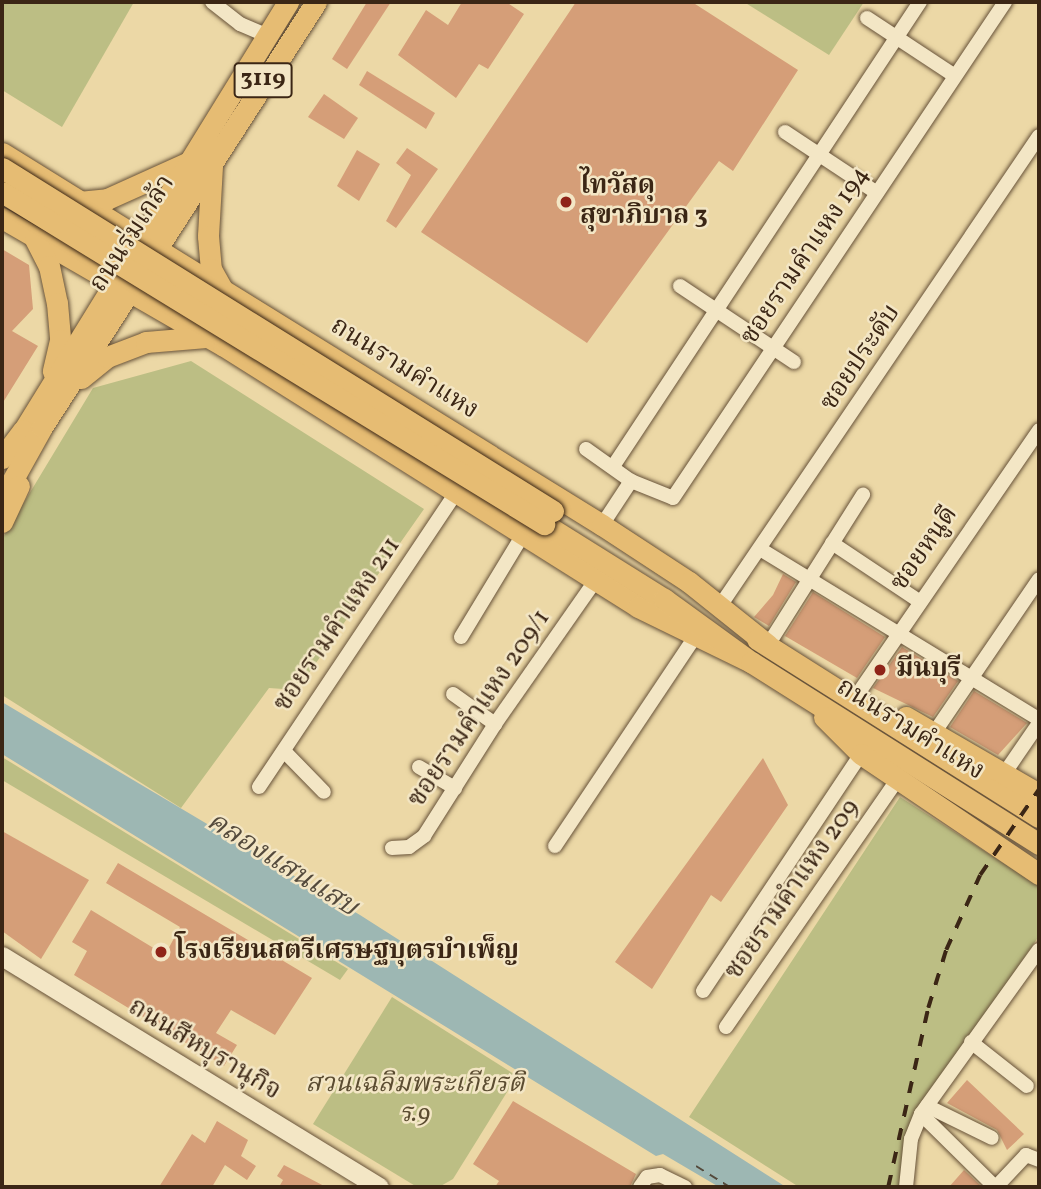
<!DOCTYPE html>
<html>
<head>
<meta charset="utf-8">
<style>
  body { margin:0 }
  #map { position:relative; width:1041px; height:1189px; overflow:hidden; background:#ecd8a6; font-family:Vollkorn,"Noto Serif Thai",serif }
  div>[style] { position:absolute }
  .green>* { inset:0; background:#bcbe84 }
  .water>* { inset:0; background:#9db7b3 }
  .ferry>* { height:2px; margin-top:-1px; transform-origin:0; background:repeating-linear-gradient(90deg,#544a3c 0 9px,transparent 0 16px) }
  .building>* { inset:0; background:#d59e78 }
  .roads { filter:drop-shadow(0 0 2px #675239) drop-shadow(0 0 2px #675239) }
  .minor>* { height:14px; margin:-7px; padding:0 7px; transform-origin:7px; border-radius:7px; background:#f3e6c5 }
  .secondary>* { height:19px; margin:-9.5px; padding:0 9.5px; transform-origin:9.5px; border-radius:9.5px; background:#f3e6c5 }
  .primary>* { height:21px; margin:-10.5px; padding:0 10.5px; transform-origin:10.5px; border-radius:10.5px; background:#e6bc73 }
  .rail>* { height:3.5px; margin-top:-1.75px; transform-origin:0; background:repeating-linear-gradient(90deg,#3b2615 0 12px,transparent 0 24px) }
  .bridges { filter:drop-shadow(0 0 2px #3b2615) drop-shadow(0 0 2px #3b2615) }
  .primary-bridge>* { height:21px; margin:-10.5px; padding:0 10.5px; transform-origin:10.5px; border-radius:10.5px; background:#e6bc73 }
  .dots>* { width:19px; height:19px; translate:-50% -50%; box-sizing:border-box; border:4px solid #f3e6c5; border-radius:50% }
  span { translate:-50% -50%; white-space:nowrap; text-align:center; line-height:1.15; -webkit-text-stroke:5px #f3e6c5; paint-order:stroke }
  .shield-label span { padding:2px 5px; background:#f3e6c5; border:2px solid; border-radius:5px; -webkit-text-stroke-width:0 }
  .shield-label { font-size:24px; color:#3b2615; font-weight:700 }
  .poi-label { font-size:26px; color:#3b2615; font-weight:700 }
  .left { translate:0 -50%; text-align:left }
  .street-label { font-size:26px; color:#3b2615 }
  .park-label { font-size:26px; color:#5b4c31; font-style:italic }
  .water-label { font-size:28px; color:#544a3c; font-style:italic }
  .frame { position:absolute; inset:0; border:4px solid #3b2615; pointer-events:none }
</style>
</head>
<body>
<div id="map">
  <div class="green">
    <i style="clip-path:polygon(2px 2px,134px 2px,62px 127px,2px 90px)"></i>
    <i style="clip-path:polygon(744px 2px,864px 2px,829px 55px)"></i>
    <i style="clip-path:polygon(191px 361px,424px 509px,297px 690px,269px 688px,181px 808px,2px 695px,2px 539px,93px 388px)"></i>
    <i style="clip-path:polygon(2px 757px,348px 969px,340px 980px,2px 780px)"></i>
    <i style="clip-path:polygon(900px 797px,1039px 886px,1039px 936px,909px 1127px,900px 1187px,799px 1187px,689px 1117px)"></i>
    <i style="clip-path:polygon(392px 997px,517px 1076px,453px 1179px,439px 1187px,417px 1187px,313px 1124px)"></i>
  </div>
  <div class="water">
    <i style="clip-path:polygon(2px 702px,360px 915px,786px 1187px,719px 1187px,663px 1154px,656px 1156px,2px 754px)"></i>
  </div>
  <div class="ferry">
    <i style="left:696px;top:1166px;width:39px;rotate:32deg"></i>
  </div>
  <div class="building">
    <i style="clip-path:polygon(367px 2px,391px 2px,347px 69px,332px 59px)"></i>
    <i style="clip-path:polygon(462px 2px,506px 2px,524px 14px,488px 69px,479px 64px,456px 98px,398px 55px,426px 10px,448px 25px)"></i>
    <i style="clip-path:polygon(576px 2px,692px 2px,798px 70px,733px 171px,719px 161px,587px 343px,421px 232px)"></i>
    <i style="clip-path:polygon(367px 71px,435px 113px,426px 129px,359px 85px)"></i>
    <i style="clip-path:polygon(324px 94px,358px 118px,344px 139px,308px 117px)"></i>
    <i style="clip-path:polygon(407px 148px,438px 169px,396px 228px,386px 221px,411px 175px,396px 163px)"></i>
    <i style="clip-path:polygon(357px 150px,380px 164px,359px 201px,337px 186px)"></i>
    <i style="clip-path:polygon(2px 249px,29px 265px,33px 309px,12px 331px,38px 346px,2px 404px)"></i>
    <i style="clip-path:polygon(783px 574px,796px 582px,769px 626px,754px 617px,773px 595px)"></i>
    <i style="clip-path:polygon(813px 592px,885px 637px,857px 678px,785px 636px)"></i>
    <i style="clip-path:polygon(902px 647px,958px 681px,933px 717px,873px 688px)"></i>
    <i style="clip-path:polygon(974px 691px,1027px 723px,998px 755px,950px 727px)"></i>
    <i style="clip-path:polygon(763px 758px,788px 805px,721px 902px,711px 895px,652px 989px,615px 962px)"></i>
    <i style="clip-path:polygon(2px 831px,89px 880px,41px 959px,2px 931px)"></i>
    <i style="clip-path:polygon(118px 863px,312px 978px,275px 1035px,231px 1010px,216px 1033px,237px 1045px,224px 1066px,74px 975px,87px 951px,72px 942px,91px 910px,165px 955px,180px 927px,106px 883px)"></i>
    <i style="clip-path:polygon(967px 1080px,1024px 1134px,1007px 1150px,997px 1130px,947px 1103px)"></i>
    <i style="clip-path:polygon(513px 1101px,636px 1174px,630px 1187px,495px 1187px,499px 1181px,473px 1164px)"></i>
    <i style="clip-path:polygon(217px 1121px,248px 1140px,241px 1156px,256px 1166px,247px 1180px,225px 1165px,212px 1187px,159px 1187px,192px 1134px,205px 1143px)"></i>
    <i style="clip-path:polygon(284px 1165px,326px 1187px,279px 1187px,283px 1180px,277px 1176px)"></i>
    <i style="clip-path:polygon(964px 1170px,982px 1187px,949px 1187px)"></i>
  </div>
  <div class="roads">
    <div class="minor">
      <i style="left:212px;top:2px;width:36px;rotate:38deg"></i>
      <i style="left:240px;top:24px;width:28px;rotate:23deg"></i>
      <i style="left:867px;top:18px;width:105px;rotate:33.4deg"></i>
      <i style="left:785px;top:132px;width:110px;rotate:33.5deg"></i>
      <i style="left:680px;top:286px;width:137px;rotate:33.7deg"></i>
      <i style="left:586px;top:449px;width:55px;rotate:35.4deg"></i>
      <i style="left:631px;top:481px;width:45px;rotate:22deg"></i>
      <i style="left:673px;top:498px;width:597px;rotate:-56.2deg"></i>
      <i style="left:614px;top:465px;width:555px;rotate:-56.54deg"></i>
      <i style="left:602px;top:525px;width:53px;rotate:-56.6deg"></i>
      <i style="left:832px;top:543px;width:105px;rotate:33.7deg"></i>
      <i style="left:760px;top:549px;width:327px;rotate:31.4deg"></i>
      <i style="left:720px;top:606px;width:568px;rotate:-55.83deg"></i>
      <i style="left:461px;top:637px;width:122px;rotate:-58.8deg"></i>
      <i style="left:768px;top:645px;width:178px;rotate:-57.7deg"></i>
      <i style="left:453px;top:694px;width:52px;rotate:35.5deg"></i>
      <i style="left:855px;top:698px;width:325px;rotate:-55.5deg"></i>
      <i style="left:934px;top:733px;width:186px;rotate:-55.7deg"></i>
      <i style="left:284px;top:751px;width:57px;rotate:45.7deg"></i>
      <i style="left:419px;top:767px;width:42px;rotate:30.3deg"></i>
      <i style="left:1004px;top:774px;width:62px;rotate:-55.5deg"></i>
      <i style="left:259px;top:787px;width:356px;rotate:-56.2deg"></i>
      <i style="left:555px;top:846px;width:250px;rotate:-56.2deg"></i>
      <i style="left:392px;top:848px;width:17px;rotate:-3deg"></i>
      <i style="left:409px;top:847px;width:19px;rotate:-36deg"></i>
      <i style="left:424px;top:836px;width:133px;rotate:-57.6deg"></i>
      <i style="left:495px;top:724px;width:176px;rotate:-55deg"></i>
      <i style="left:703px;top:991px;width:285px;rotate:-56.3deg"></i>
      <i style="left:726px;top:1027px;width:302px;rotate:-55.3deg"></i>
      <i style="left:971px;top:1042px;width:71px;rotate:38.2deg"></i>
      <i style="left:927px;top:1106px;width:72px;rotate:26.2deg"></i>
      <i style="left:640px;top:1187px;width:12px;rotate:-55deg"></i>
      <i style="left:647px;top:1177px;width:13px;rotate:-9deg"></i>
      <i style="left:660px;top:1175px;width:28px;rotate:26deg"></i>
      <i style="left:906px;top:1187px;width:48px;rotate:-84.1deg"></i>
      <i style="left:911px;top:1139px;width:27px;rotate:-68deg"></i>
      <i style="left:995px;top:1187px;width:104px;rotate:-135.4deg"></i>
      <i style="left:921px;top:1114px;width:202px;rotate:-54.3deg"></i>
      <i style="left:996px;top:1187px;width:44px;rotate:-46.8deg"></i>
      <i style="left:1026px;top:1155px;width:14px;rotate:21deg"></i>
    </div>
    <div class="secondary">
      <i style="left:2px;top:956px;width:442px;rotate:31.5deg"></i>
    </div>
    <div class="primary">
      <i style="left:2px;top:153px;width:706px;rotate:31.8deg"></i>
      <i style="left:602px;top:525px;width:104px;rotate:33.2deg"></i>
      <i style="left:689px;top:582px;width:101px;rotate:38.6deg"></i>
      <i style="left:212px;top:166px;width:70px;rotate:93.3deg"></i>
      <i style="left:208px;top:236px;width:33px;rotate:85deg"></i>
      <i style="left:211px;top:269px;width:21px;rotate:61deg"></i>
      <i style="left:79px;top:202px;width:28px;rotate:-6deg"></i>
      <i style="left:107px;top:199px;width:88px;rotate:-24.2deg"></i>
      <i style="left:2px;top:218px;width:256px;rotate:30deg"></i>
      <i style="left:224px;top:346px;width:489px;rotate:32.2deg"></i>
      <i style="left:638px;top:607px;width:126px;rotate:26deg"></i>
      <i style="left:35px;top:239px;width:30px;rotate:63deg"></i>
      <i style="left:49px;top:266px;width:38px;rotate:78deg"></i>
      <i style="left:57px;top:303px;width:37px;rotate:85deg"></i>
      <i style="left:60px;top:340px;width:32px;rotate:103deg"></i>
      <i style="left:81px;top:378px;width:33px;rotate:-39deg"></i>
      <i style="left:107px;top:357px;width:42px;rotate:-21deg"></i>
      <i style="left:146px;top:342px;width:60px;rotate:-4.8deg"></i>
      <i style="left:25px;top:428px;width:501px;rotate:-58.31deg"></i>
      <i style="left:2px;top:458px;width:35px;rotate:-53deg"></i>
      <i style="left:2px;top:499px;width:82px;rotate:-60.9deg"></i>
      <i style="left:42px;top:427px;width:506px;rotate:-57.19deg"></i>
      <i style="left:2px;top:522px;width:40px;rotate:-65deg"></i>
      <i style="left:544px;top:524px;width:142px;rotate:32deg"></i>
      <i style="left:664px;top:599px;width:107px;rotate:35.9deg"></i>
      <i style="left:751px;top:662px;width:341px;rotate:32.3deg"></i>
      <i style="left:757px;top:639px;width:333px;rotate:32.3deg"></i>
      <i style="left:824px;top:717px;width:52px;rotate:45deg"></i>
      <i style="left:861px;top:754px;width:215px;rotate:34deg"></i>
      <i style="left:906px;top:717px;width:154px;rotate:30.1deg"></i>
    </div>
  </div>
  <div class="rail">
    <i style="left:888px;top:1187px;width:183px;rotate:-77.4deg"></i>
    <i style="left:928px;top:1008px;width:61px;rotate:-72.8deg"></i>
    <i style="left:946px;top:950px;width:82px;rotate:-65.6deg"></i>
    <i style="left:980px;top:875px;width:104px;rotate:-55.5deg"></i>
  </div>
  <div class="bridges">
    <div class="primary-bridge">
      <i style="left:2px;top:168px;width:649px;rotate:31.9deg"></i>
      <i style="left:2px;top:192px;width:636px;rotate:31.49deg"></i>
    </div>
  </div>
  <div class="dots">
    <i style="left:566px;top:202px;background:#8f2418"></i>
    <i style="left:880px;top:670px;background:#8f2418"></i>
    <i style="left:161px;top:952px;background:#8f2418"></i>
  </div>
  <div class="shield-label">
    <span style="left:263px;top:80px">3119</span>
  </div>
  <div class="poi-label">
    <span class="left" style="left:580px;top:202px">ไทวัสดุ<br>สุขาภิบาล 3</span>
    <span class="left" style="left:896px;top:670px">มีนบุรี</span>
    <span class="left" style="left:175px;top:952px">โรงเรียนสตรีเศรษฐบุตรบำเพ็ญ</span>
  </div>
  <div class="street-label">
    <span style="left:133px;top:234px;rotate:-57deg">ถนนร่มเกล้า</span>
    <span style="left:806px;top:256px;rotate:-56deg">ซอยรามคำแหง 194</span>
    <span style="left:861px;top:358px;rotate:-56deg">ซอยประดับ</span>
    <span style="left:404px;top:369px;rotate:32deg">ถนนรามคำแหง</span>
    <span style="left:925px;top:549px;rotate:-55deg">ซอยหนูดี</span>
    <span style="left:338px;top:625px;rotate:-56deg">ซอยรามคำแหง 211</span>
    <span style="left:480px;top:709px;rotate:-56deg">ซอยรามคำแหง 209/1</span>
    <span style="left:910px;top:730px;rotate:32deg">ถนนรามคำแหง</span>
    <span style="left:793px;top:890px;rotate:-55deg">ซอยรามคำแหง 209</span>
    <span style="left:204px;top:1050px;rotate:31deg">ถนนสีหบุรานุกิจ</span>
  </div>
  <div class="park-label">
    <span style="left:415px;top:1100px">สวนเฉลิมพระเกียรติ<br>ร.9</span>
  </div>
  <div class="water-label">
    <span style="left:282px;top:865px;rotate:32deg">คลองแสนแสบ</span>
  </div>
  <div class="frame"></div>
</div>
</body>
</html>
